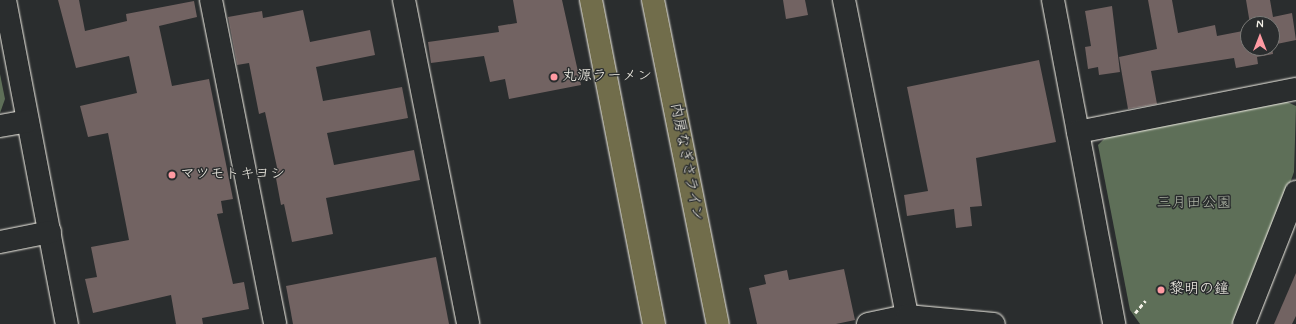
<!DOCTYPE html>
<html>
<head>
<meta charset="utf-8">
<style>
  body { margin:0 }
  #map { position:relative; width:1296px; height:324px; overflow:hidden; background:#2a2d2e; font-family:Mynerve,"Klee One",sans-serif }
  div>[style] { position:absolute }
  .green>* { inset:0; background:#5e6f58 }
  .building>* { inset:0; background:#726362 }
  .path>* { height:2.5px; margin-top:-1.25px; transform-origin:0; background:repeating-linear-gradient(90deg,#f4f1e8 0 4px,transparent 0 7px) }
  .roads { filter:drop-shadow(0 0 1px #f4f1e8) drop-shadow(0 0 1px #f4f1e8) }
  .minor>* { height:22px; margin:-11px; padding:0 11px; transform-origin:11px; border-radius:11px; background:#2a2d2e }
  .highway>* { height:22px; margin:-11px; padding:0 11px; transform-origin:11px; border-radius:11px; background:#716d4b }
  .dots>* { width:11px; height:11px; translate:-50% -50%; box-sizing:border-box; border:2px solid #2a2d2e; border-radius:50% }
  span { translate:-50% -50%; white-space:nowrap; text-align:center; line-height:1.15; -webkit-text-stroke:3px #2a2d2e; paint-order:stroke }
  .poi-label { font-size:15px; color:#f4f1e8 }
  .left { translate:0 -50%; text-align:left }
  .street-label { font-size:15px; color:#f4f1e8 }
  .park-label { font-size:15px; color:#b0b6a7 }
  .north { position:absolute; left:1240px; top:16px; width:40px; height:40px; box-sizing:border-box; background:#2a2d2e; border:1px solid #7b7b78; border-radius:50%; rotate:0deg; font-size:11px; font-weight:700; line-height:16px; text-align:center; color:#f4f1e8 }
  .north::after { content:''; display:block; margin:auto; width:14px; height:18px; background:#ff9aa2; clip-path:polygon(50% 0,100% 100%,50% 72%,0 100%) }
</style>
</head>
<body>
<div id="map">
  <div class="green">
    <i style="clip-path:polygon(0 74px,5px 99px,0 113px)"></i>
    <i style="clip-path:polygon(1283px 100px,1296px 106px,1294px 172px,1239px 324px,1140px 324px,1130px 310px,1098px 145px,1106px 137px)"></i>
  </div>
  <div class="building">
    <i style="clip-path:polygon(58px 0,79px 0,85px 31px,127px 21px,126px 14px,194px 1px,197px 17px,159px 26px,172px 86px,209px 79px,233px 199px,221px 201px,223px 213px,217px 214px,233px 284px,244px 282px,249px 309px,202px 318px,203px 324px,176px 324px,171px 295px,93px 313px,85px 279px,97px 277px,91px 247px,129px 240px,108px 133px,88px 137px,80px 106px,137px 93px,129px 56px,76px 68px)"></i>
    <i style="clip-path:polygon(513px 0,562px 0,581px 85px,509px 99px,505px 79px,490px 82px,484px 56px,431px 63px,428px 42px,499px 32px,498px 26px,517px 23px)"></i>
    <i style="clip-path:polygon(783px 0,805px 0,808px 15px,786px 19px)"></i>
    <i style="clip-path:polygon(1148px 0,1172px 0,1178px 33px,1215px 25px,1217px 36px,1248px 30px,1248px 48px,1272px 48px,1272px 45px,1273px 54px,1257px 57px,1258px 64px,1236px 68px,1234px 58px,1151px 71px,1157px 104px,1128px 109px,1119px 57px,1157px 49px)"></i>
    <i style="clip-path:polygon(1246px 0,1270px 0,1273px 17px,1292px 13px,1296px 40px,1272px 45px,1272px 24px,1250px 24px)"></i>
    <i style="clip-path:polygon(1112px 6px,1120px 72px,1099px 75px,1098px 67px,1088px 69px,1085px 47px,1091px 46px,1085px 11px)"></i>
    <i style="clip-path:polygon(303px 10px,310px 42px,370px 30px,375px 55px,316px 67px,323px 101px,402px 87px,408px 118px,327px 133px,334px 165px,414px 150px,420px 180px,326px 198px,333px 234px,292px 242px,284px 204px,281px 205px,275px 173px,278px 172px,265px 112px,259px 114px,249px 63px,237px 65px,228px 17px,262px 11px,263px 18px)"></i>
    <i style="clip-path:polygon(1039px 60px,1056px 142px,976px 158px,982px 206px,970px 207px,972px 226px,956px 228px,954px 209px,907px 216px,904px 195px,928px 191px,907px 87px)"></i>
    <i style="clip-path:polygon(436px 257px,449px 324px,293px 324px,286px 286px)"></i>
    <i style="clip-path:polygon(844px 269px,855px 320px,836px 324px,757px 324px,749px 288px,766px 284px,764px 275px,787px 270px,789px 280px)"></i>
    <i style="clip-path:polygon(1296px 273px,1296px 316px,1292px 324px,1274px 324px)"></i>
  </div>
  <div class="path">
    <i style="left:1135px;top:313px;width:16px;rotate:-50deg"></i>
  </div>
  <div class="roads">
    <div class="minor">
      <i style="left:5px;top:0;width:330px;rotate:79.2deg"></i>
      <i style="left:211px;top:0;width:330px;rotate:78.8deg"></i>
      <i style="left:404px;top:0;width:330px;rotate:78.8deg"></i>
      <i style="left:844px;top:0;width:322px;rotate:78.7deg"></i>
      <i style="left:1053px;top:0;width:330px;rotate:79.3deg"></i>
      <i style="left:0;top:126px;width:28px;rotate:-10deg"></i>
      <i style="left:1078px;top:132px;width:222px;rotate:-11.2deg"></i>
      <i style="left:0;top:242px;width:51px;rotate:-11.3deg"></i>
      <i style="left:868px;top:324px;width:40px;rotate:-12deg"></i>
      <i style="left:907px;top:316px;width:87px;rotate:5.3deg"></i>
      <i style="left:1244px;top:324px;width:142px;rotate:-68.5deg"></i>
    </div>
    <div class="highway">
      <i style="left:591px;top:0;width:330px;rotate:79deg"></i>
      <i style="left:653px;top:0;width:330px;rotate:78.7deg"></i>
    </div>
  </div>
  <div class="dots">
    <i style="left:554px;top:77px;background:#ff9aa2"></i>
    <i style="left:172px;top:175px;background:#ff9aa2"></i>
    <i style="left:1161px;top:290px;background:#ff9aa2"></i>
  </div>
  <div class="poi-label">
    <span class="left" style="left:562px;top:77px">丸源ラーメン</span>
    <span class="left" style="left:180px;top:175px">マツモトキヨシ</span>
    <span class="left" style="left:1169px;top:290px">黎明の鐘</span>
  </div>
  <div class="street-label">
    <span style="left:686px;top:162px;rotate:79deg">内房なぎさライン</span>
  </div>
  <div class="park-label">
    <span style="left:1194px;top:204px">三月田公園</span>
  </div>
  <div class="north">N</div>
</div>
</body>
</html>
